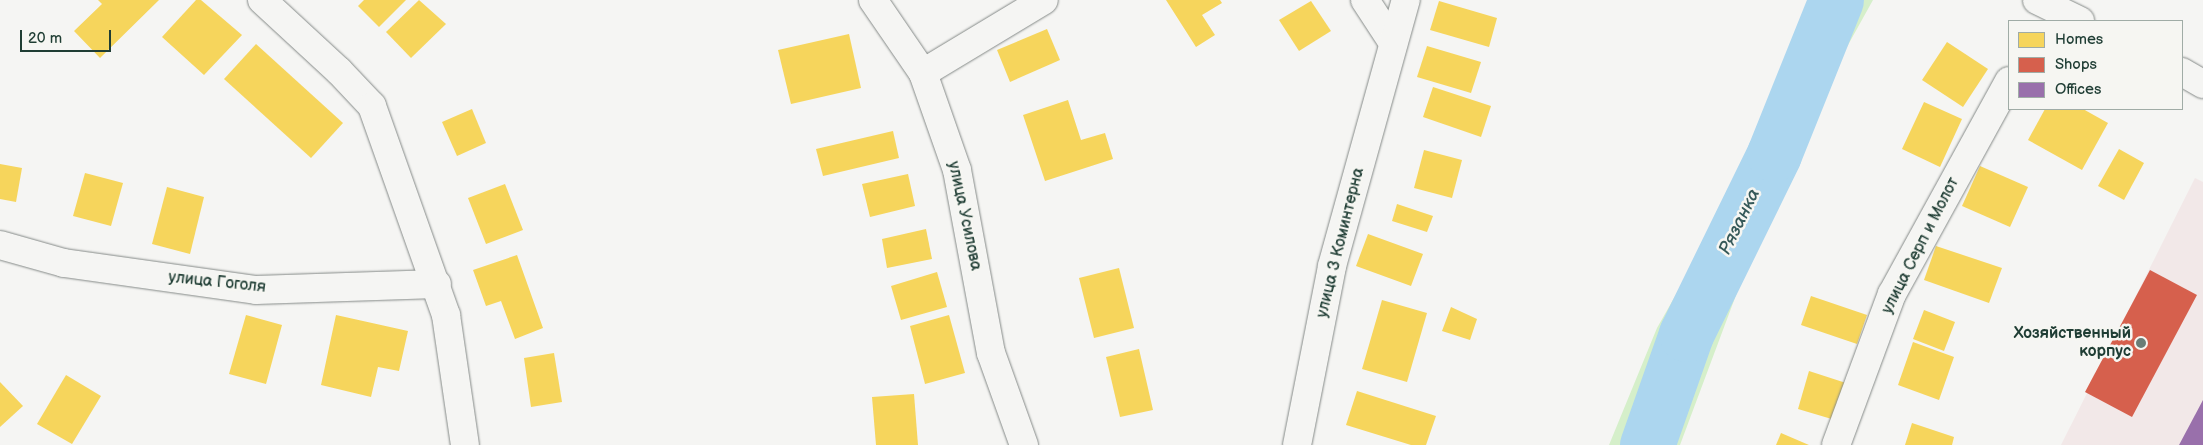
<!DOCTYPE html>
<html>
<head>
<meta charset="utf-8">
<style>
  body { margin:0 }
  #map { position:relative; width:2203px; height:445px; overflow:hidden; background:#f5f5f3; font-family:"Balsamiq Sans",sans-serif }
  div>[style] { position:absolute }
  .built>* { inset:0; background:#f2e8e8 }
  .green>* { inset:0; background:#d5efca }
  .homes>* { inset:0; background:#f6d55c }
  .shops>* { inset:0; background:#d6604d }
  .offices>* { inset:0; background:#9970ab }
  .river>* { height:55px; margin:-27.5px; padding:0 27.5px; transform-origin:27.5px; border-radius:27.5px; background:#acd6ef }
  .roads { filter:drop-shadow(0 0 1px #858a88) drop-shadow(0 0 1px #858a88) }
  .minor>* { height:28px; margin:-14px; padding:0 14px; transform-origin:14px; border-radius:14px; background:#f5f5f3 }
  .dots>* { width:14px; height:14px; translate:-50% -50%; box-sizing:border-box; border:2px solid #f6f6f2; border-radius:50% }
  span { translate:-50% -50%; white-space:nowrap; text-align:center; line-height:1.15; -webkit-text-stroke:5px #f6f6f2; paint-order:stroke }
  .street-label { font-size:16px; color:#1f3d34 }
  .poi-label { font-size:16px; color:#1f3d34; font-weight:700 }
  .right { translate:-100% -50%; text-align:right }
  .water-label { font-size:18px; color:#355959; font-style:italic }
  .legend { position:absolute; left:2008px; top:20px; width:175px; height:90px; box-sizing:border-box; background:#f6f6f2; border:1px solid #a0aca6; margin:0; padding:6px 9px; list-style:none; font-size:15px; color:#1f3d34 }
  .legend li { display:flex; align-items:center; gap:10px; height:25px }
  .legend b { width:25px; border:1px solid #a0aca6 }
  .scale { position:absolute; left:20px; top:30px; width:91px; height:22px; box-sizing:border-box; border:2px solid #1f3d34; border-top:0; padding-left:6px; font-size:15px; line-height:18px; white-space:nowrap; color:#1f3d34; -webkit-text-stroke:4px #f6f6f2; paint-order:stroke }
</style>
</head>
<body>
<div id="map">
  <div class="built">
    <i style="clip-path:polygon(2195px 178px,2203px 182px,2203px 445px,2061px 445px)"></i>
  </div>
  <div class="green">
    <i style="clip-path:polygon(1813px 0,1873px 0,1828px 81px,1790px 165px,1745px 271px,1680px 445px,1609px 445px,1657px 328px,1754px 157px,1783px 98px)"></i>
  </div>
  <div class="homes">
    <i style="clip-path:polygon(98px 0,159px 0,100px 58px,74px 31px,102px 4px)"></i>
    <i style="clip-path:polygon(196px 0,201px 0,242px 35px,204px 75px,162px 37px)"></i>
    <i style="clip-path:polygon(364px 0,406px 0,379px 27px,358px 6px)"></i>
    <i style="clip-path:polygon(419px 0,446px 24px,411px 58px,386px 32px)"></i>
    <i style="clip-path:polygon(1166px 0,1220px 0,1222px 3px,1202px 15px,1215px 35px,1196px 47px)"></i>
    <i style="clip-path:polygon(1311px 1px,1331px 31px,1299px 51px,1279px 20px)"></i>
    <i style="clip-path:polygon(1439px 1px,1497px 18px,1489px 47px,1430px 30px)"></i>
    <i style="clip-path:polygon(1047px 29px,1060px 60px,1010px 82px,997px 50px)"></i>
    <i style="clip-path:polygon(849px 34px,861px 88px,791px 104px,778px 50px)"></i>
    <i style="clip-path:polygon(1947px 42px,1988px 69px,1963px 107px,1922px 80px)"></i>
    <i style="clip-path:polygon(256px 44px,343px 123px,311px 158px,224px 79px)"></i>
    <i style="clip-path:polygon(1427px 46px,1481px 62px,1471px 93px,1417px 77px)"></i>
    <i style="clip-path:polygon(1433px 87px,1491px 106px,1481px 137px,1423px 117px)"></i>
    <i style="clip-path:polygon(1068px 100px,1081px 140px,1105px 133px,1113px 159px,1045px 181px,1023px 115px)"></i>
    <i style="clip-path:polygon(1924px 102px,1962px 119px,1940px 167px,1902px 149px)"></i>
    <i style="clip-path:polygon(472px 109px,486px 143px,457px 156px,442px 122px)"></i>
    <i style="clip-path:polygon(2045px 109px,2083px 109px,2108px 123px,2082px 170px,2028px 140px)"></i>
    <i style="clip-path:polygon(893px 131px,899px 158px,823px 176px,816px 149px)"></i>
    <i style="clip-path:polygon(2119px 149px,2144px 163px,2124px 200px,2098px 186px)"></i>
    <i style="clip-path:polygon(1424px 150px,1462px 160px,1452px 198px,1414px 188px)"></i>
    <i style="clip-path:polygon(0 164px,22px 168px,16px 202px,0 199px)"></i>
    <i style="clip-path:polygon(1980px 166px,2028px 187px,2010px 227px,1962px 206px)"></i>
    <i style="clip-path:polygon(85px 173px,123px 183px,111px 226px,73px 216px)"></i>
    <i style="clip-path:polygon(908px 174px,915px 206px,870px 217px,862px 184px)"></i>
    <i style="clip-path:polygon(505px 184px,523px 230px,486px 244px,468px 198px)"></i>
    <i style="clip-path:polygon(167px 187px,204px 197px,190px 254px,152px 244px)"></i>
    <i style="clip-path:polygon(1397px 204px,1433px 216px,1427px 232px,1392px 221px)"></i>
    <i style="clip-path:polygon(926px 229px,932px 259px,887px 268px,882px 239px)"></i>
    <i style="clip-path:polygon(1368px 234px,1423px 254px,1411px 286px,1356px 266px)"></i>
    <i style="clip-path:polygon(1936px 246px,2002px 268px,1989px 303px,1924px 280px)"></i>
    <i style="clip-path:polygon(517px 255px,543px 328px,515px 339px,501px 301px,486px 306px,473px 270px)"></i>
    <i style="clip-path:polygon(1119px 268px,1134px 328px,1094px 338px,1079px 278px)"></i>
    <i style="clip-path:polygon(937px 272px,947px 307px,901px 320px,891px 286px)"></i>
    <i style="clip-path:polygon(1811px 296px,1867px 315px,1857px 344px,1801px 325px)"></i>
    <i style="clip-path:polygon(1382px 300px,1427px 313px,1407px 382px,1362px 369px)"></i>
    <i style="clip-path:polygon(1451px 307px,1477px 319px,1470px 340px,1442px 331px)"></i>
    <i style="clip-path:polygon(1924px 310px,1955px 322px,1944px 351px,1913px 339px)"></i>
    <i style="clip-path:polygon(246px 315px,282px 325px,266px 384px,229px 374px)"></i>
    <i style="clip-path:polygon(336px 315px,408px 331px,399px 371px,378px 367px,371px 397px,321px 385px)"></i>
    <i style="clip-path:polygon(949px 315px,965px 373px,925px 384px,910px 326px)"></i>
    <i style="clip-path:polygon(1913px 342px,1954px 357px,1939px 400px,1898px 385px)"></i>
    <i style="clip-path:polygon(1139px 349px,1153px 410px,1120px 417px,1106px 357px)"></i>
    <i style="clip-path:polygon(554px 353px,562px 402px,531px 407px,524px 358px)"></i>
    <i style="clip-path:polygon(1809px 371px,1846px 383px,1835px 420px,1798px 409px)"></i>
    <i style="clip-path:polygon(66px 375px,101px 396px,72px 444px,37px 424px)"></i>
    <i style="clip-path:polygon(0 382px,23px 406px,0 427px)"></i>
    <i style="clip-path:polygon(1357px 391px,1436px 416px,1426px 445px,1411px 445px,1346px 425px)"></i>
    <i style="clip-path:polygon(914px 394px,918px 445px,876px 445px,872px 397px)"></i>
    <i style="clip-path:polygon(1912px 423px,1954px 437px,1952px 445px,1905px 445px)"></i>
    <i style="clip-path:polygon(1781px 433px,1809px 445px,1776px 445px)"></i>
  </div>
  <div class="shops">
    <i style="clip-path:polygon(2150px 270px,2197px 295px,2132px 417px,2085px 392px)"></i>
  </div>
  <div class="offices">
    <i style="clip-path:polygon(2203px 400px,2203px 445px,2179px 445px)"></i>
  </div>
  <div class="river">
    <i style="left:1647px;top:445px;width:118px;rotate:-70.6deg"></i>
    <i style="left:1686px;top:334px;width:200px;rotate:-63.9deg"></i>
    <i style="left:1774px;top:154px;width:166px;rotate:-68.1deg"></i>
  </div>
  <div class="roads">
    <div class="minor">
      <i style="left:262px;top:0;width:105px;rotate:42.7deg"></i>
      <i style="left:339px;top:71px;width:48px;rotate:46.7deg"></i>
      <i style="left:372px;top:106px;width:222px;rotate:70.5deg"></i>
      <i style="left:446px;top:315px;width:131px;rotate:81.7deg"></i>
      <i style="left:873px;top:0;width:88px;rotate:55.6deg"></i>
      <i style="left:923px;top:73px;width:103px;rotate:70.7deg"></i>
      <i style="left:957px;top:170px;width:186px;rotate:79.5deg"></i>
      <i style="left:991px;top:353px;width:98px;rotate:70.3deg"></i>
      <i style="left:1365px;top:0;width:51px;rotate:56.9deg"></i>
      <i style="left:2037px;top:0;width:48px;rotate:26deg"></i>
      <i style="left:2182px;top:72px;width:24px;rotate:30deg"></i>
      <i style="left:923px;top:73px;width:141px;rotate:-31.1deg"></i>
      <i style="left:0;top:245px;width:66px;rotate:15.7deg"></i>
      <i style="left:64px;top:263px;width:194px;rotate:8deg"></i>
      <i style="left:256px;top:290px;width:181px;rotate:-1.9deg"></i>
      <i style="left:1297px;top:445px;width:182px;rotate:-78.9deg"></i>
      <i style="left:1332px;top:266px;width:276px;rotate:-74.5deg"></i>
      <i style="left:1836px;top:445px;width:161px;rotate:-69.7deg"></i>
      <i style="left:1892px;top:294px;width:243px;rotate:-61.2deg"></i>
    </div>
  </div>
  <div class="dots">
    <i style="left:2141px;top:343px;background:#6a7d77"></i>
  </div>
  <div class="street-label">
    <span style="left:964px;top:216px;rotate:78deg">улица Усилова</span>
    <span style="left:1341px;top:243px;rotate:-76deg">улица 3 Коминтерна</span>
    <span style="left:1921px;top:246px;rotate:-63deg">улица Серп и Молот</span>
    <span style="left:217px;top:283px;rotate:6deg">улица Гоголя</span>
  </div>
  <div class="poi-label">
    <span class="right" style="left:2131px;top:343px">Хозяйственный<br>корпус</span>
  </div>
  <div class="water-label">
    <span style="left:1740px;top:222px;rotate:-64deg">Рязанка</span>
  </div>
  <ul class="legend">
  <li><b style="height:14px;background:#f6d55c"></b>Homes</li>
  <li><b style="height:14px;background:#d6604d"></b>Shops</li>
  <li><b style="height:14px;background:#9970ab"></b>Offices</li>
  </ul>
  <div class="scale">20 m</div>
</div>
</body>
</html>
